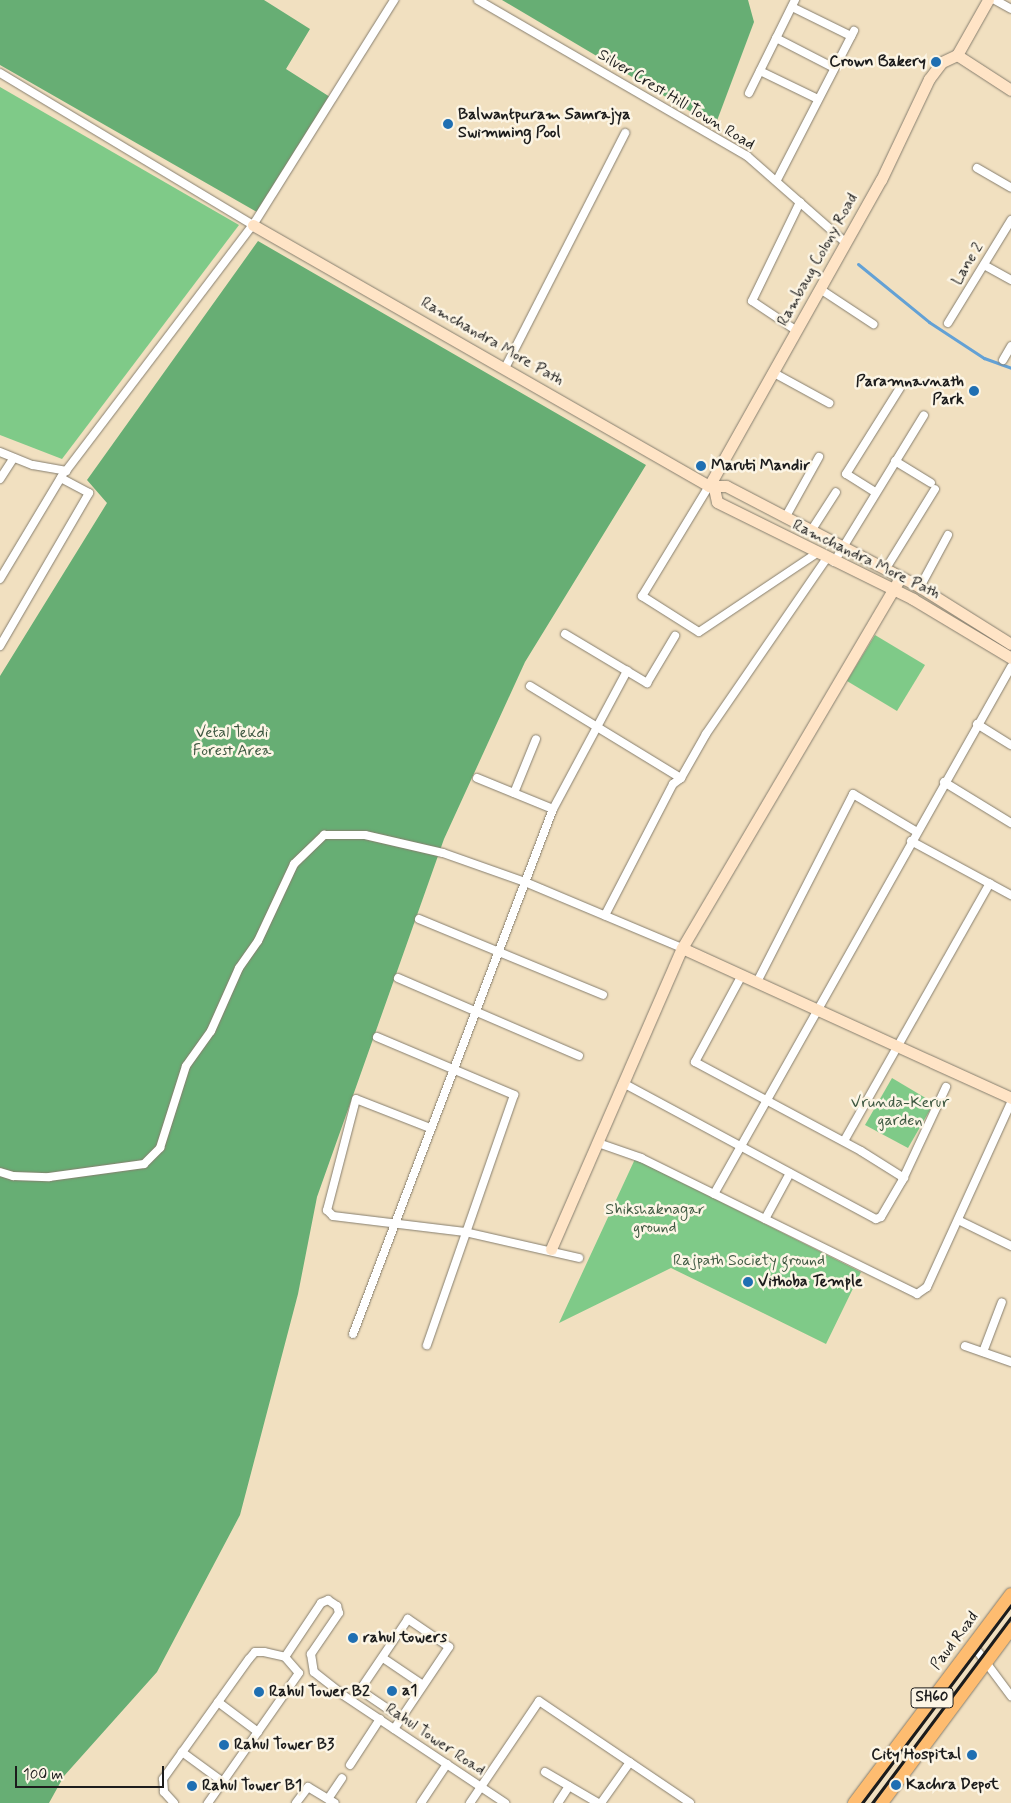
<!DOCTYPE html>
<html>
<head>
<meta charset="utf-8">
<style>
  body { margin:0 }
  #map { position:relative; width:1011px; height:1803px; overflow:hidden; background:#f1e0c0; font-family:Mynerve,sans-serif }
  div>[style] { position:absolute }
  .green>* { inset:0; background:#7fca88 }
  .forest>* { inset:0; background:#67ae74 }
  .stream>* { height:3px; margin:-1.5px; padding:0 1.5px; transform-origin:1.5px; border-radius:1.5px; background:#63a1d5 }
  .roads { filter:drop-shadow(0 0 1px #867e6e) drop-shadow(0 0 1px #867e6e) }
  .street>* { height:8px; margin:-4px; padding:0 4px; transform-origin:4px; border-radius:4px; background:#fff }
  .secondary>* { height:11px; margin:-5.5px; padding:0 5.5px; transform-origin:5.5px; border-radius:5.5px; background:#ffe4c6 }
  .primary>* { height:12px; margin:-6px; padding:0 6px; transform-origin:6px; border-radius:6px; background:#febc70 }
  .rail>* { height:3px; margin:-1.5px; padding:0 1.5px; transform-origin:1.5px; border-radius:1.5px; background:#1c1c1c }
  .dots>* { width:14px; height:14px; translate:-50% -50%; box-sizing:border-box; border:2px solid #fcf5e5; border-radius:50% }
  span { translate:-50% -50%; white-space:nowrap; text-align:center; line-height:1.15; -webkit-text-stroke:5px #fcf5e5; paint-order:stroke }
  .shield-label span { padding:1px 4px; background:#fcf5e5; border:1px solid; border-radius:4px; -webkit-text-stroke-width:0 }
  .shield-label { font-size:15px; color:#1c1c1c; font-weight:700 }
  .poi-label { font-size:16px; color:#1c1c1c; font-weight:700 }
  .right { translate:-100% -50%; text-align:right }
  .left { translate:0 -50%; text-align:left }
  .street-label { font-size:16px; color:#1c1c1c }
  .park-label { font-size:16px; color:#3f5942 }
  .scale { position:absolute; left:15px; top:1766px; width:149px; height:22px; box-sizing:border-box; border:2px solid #1c1c1c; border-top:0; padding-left:6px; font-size:15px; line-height:18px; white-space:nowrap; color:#1c1c1c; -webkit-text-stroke:4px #fcf5e5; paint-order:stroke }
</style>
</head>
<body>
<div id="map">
  <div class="green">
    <i style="clip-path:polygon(0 87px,239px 225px,62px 459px,0 435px)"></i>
    <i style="clip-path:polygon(875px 635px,925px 665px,897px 711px,847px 681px)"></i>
    <i style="clip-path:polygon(892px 1078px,934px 1103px,908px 1148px,865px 1125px)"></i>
    <i style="clip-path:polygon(635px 1159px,861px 1272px,826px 1344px,671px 1268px,559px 1323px)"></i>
  </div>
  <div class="forest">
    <i style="clip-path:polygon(0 0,264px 0,310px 29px,286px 69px,330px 97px,257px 212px,0 65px)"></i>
    <i style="clip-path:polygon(502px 0,748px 0,754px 22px,715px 126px)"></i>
    <i style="clip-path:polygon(258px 241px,646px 465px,525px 662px,444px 839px,317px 1197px,298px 1294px,240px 1515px,157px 1672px,64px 1776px,49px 1803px,0 1803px,0 676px,107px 503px,87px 480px)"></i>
  </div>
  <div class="stream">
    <i style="left:858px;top:264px;width:92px;rotate:39.2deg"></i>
    <i style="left:929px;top:322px;width:66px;rotate:33.2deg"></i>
    <i style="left:984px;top:358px;width:29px;rotate:20deg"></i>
  </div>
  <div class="roads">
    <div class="street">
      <i style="left:478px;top:0;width:311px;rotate:30.1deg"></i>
      <i style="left:747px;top:156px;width:132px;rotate:41.3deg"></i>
      <i style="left:995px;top:0;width:18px;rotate:29deg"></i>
      <i style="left:792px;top:7px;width:66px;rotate:26.2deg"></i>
      <i style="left:776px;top:38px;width:65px;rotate:27.3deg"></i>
      <i style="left:760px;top:71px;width:64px;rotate:25.8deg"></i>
      <i style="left:0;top:73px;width:295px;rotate:31deg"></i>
      <i style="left:749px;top:93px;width:104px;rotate:-63.7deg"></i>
      <i style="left:977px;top:168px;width:39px;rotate:30deg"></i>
      <i style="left:777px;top:180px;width:168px;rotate:-62.7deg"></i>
      <i style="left:984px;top:265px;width:31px;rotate:29deg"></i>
      <i style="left:820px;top:289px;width:64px;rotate:33.4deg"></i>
      <i style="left:948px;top:323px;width:121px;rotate:-58.5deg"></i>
      <i style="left:797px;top:331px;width:54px;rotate:-146.3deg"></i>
      <i style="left:752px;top:301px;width:110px;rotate:-64.1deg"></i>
      <i style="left:1003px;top:360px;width:16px;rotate:-60deg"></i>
      <i style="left:505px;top:368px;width:264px;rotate:-62.9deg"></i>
      <i style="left:774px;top:373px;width:63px;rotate:28.6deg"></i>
      <i style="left:0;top:452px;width:35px;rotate:22deg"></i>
      <i style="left:33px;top:465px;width:34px;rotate:10deg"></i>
      <i style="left:66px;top:471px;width:309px;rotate:-52.8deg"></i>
      <i style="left:253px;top:225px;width:266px;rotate:-57.9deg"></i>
      <i style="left:895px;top:461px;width:42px;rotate:31.4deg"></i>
      <i style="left:0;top:479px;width:24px;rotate:-57deg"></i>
      <i style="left:709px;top:486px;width:129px;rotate:121.3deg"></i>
      <i style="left:642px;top:596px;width:67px;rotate:32.3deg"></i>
      <i style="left:699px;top:632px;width:142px;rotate:-33.8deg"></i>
      <i style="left:875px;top:492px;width:34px;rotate:-148deg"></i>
      <i style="left:846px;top:474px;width:102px;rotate:-57.9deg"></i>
      <i style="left:785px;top:518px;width:70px;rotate:-60.9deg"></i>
      <i style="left:811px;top:531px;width:46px;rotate:-57.3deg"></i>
      <i style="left:834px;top:562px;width:172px;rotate:-58.5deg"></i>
      <i style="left:885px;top:570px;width:95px;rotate:-58.3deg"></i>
      <i style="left:0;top:579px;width:122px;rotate:-59deg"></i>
      <i style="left:920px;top:587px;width:59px;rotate:-61.7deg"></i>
      <i style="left:565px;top:634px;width:96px;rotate:30.9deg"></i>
      <i style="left:647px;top:683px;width:55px;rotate:-59.2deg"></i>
      <i style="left:0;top:646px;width:177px;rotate:-59.8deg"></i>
      <i style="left:89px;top:493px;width:32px;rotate:-152deg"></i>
      <i style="left:530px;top:686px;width:177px;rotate:31.4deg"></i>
      <i style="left:681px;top:778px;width:10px;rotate:143deg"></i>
      <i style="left:673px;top:784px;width:148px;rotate:117.4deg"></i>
      <i style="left:977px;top:724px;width:40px;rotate:32deg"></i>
      <i style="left:477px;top:778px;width:82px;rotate:22.2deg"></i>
      <i style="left:681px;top:778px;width:51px;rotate:-60.4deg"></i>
      <i style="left:706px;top:734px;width:214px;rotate:-55.5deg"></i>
      <i style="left:944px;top:782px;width:79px;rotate:31.5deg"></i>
      <i style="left:514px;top:793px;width:58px;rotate:-67.8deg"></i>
      <i style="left:911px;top:841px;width:114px;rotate:28.4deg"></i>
      <i style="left:419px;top:919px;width:199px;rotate:22.4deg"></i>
      <i style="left:742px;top:975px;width:99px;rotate:118.4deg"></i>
      <i style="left:695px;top:1062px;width:188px;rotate:28.2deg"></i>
      <i style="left:861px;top:1151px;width:51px;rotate:32.1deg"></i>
      <i style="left:398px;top:978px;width:197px;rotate:23.3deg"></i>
      <i style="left:757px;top:982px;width:211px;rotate:-62.9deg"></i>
      <i style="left:853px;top:794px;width:74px;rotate:30.7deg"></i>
      <i style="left:377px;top:1037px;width:149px;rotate:22.9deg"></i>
      <i style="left:514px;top:1095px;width:265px;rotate:109.2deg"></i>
      <i style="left:623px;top:1083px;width:287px;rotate:28.3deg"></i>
      <i style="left:876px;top:1219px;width:5px;rotate:-22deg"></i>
      <i style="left:881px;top:1217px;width:42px;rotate:-59.7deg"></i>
      <i style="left:902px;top:1181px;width:104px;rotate:-64.9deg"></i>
      <i style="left:430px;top:1128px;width:79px;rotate:-158.6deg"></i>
      <i style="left:356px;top:1099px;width:115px;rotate:104.6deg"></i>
      <i style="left:327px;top:1210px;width:8px;rotate:45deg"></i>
      <i style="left:333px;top:1216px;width:133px;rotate:6.9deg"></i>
      <i style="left:465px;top:1232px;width:117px;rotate:12.8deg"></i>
      <i style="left:844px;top:1141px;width:296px;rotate:-60.5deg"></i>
      <i style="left:598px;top:1143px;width:46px;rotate:19.2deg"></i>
      <i style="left:641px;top:1158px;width:308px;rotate:26.2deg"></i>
      <i style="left:917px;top:1294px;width:12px;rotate:-35deg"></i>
      <i style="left:927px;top:1287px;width:202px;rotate:-65.5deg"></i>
      <i style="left:0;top:1172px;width:14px;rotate:17deg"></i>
      <i style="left:13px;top:1176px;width:36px;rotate:2deg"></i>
      <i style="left:49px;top:1177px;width:96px;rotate:-7.8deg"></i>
      <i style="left:144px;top:1164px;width:23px;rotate:-45deg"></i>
      <i style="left:160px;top:1148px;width:86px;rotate:-72.4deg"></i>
      <i style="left:186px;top:1066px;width:43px;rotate:-54.5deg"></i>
      <i style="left:211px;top:1031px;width:69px;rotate:-66deg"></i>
      <i style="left:239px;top:968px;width:33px;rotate:-55deg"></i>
      <i style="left:258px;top:941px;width:85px;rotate:-64.9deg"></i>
      <i style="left:294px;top:864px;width:42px;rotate:-44deg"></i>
      <i style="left:324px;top:835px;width:41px"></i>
      <i style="left:365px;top:835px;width:80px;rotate:13deg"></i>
      <i style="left:443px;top:853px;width:87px;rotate:19.5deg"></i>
      <i style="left:525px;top:882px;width:170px;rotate:22.8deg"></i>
      <i style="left:714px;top:1194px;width:605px;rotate:-60.6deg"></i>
      <i style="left:765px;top:1219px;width:52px;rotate:-61.5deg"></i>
      <i style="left:958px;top:1220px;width:59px;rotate:26.1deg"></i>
      <i style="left:353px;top:1334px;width:562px;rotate:-69.15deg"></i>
      <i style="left:553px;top:809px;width:157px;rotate:-61.8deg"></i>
      <i style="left:965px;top:1346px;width:49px;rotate:19.2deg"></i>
      <i style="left:983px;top:1352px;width:53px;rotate:-69.2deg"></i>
      <i style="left:973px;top:1645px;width:64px;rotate:53.3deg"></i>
      <i style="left:285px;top:1657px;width:65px;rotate:-56.3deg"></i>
      <i style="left:321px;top:1603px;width:8px;rotate:-23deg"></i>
      <i style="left:328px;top:1600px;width:11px;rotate:34deg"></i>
      <i style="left:337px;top:1606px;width:7px;rotate:74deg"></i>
      <i style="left:339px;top:1613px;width:50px;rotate:124.3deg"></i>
      <i style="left:311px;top:1654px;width:18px;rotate:81deg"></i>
      <i style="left:314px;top:1672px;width:37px;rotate:38deg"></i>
      <i style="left:343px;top:1695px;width:195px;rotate:33.7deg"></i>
      <i style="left:383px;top:1658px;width:48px;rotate:34deg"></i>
      <i style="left:218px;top:1702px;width:50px;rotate:36.9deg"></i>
      <i style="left:394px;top:1729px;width:99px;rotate:-56.1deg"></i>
      <i style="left:449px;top:1647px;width:50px;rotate:-145.7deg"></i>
      <i style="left:408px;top:1619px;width:86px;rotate:124.1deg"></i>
      <i style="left:360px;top:1690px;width:50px;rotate:34.3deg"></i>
      <i style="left:182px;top:1752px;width:51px;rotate:36.2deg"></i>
      <i style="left:350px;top:1765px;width:55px;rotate:-56.9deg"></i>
      <i style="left:545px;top:1772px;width:61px;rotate:30.3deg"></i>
      <i style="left:328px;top:1799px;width:25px;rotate:-56deg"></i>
      <i style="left:174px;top:1803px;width:15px;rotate:-132deg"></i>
      <i style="left:164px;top:1792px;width:13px;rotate:-94deg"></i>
      <i style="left:163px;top:1779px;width:148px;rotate:-54.4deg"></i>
      <i style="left:249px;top:1659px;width:9px;rotate:-49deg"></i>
      <i style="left:255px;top:1652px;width:9px"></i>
      <i style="left:264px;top:1652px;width:22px;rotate:13deg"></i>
      <i style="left:285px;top:1657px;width:21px;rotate:49deg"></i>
      <i style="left:299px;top:1673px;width:159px;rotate:125deg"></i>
      <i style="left:296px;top:1803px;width:20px;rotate:-53deg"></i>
      <i style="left:308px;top:1787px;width:31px;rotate:31deg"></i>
      <i style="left:421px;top:1803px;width:47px;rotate:-56.3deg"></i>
      <i style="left:470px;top:1803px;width:123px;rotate:-55.9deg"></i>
      <i style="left:539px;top:1701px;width:182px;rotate:34deg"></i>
      <i style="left:558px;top:1803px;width:20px;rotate:-57deg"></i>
      <i style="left:601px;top:1803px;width:50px;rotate:-54.7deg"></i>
    </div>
    <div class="secondary">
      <i style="left:957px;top:55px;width:64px;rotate:32.9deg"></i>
      <i style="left:253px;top:225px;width:525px;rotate:29.79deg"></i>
      <i style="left:709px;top:486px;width:17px"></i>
      <i style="left:726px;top:486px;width:219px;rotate:27.5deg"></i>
      <i style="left:920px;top:587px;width:107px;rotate:32.1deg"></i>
      <i style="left:709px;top:486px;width:351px;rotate:-60.7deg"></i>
      <i style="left:881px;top:180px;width:112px;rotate:-64.6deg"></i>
      <i style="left:929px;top:79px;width:21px;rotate:-53deg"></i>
      <i style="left:942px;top:62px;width:17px;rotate:-25deg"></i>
      <i style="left:957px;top:55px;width:63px;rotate:-60.6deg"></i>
      <i style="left:714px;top:488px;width:14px;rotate:78deg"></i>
      <i style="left:717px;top:502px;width:219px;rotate:26.3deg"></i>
      <i style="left:913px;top:599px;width:114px;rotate:31deg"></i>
      <i style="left:682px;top:948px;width:362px;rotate:24.5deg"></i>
      <i style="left:551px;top:1249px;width:328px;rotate:-66.5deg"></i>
      <i style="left:682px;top:948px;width:429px;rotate:-59.5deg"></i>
    </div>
    <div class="primary">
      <i style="left:854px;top:1803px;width:261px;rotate:-53.1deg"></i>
      <i style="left:882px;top:1803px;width:217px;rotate:-53.4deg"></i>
    </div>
  </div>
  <div class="rail">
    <i style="left:862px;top:1803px;width:248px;rotate:-53deg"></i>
    <i style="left:872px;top:1803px;width:232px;rotate:-53.2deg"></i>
  </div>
  <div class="dots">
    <i style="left:936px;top:62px;background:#1f6fb2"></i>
    <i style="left:448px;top:124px;background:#1f6fb2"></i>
    <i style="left:974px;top:391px;background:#1f6fb2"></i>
    <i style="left:701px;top:466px;background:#1f6fb2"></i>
    <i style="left:748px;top:1282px;background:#1f6fb2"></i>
    <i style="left:353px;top:1638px;background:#1f6fb2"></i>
    <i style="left:392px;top:1691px;background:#1f6fb2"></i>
    <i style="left:259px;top:1692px;background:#1f6fb2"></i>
    <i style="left:224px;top:1745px;background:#1f6fb2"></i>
    <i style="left:972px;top:1755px;background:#1f6fb2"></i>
    <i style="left:896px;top:1785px;background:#1f6fb2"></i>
    <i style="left:192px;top:1786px;background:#1f6fb2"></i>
  </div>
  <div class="shield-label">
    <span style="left:932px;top:1698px">SH60</span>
  </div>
  <div class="poi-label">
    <span class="right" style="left:926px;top:62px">Crown Bakery</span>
    <span class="left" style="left:458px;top:124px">Balwantpuram Samrajya<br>Swimming Pool</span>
    <span class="right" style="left:964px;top:391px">Paramnavnath<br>Park</span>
    <span class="left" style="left:711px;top:466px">Maruti Mandir</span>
    <span class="left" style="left:758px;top:1282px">Vithoba Temple</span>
    <span class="left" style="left:363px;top:1638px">rahul towers</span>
    <span class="left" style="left:402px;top:1691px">a1</span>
    <span class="left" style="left:269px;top:1692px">Rahul Tower B2</span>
    <span class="left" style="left:234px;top:1745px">Rahul Tower B3</span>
    <span class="right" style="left:961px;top:1755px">City Hospital</span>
    <span class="left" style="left:906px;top:1785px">Kachra Depot</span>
    <span class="left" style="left:202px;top:1786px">Rahul Tower B1</span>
  </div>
  <div class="street-label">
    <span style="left:676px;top:100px;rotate:31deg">Silver Crest Hill Town Road</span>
    <span style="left:818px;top:260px;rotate:-61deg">Rambaug Colony Road</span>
    <span style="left:968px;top:264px;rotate:-59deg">Lane 2</span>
    <span style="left:492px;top:342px;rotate:30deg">Ramchandra More Path</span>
    <span style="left:866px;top:560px;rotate:26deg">Ramchandra More Path</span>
    <span style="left:955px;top:1641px;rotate:-53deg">Paud Road</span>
    <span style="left:435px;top:1740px;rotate:34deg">Rahul Tower Road</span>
  </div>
  <div class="park-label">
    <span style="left:232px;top:742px">Vetal Tekdi<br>Forest Area</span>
    <span style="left:900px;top:1112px">Vrunda-Kerur<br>garden</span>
    <span style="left:655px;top:1219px">Shikshaknagar<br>ground</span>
    <span style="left:749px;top:1261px">Rajpath Society ground</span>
  </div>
  <div class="scale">100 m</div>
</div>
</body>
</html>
